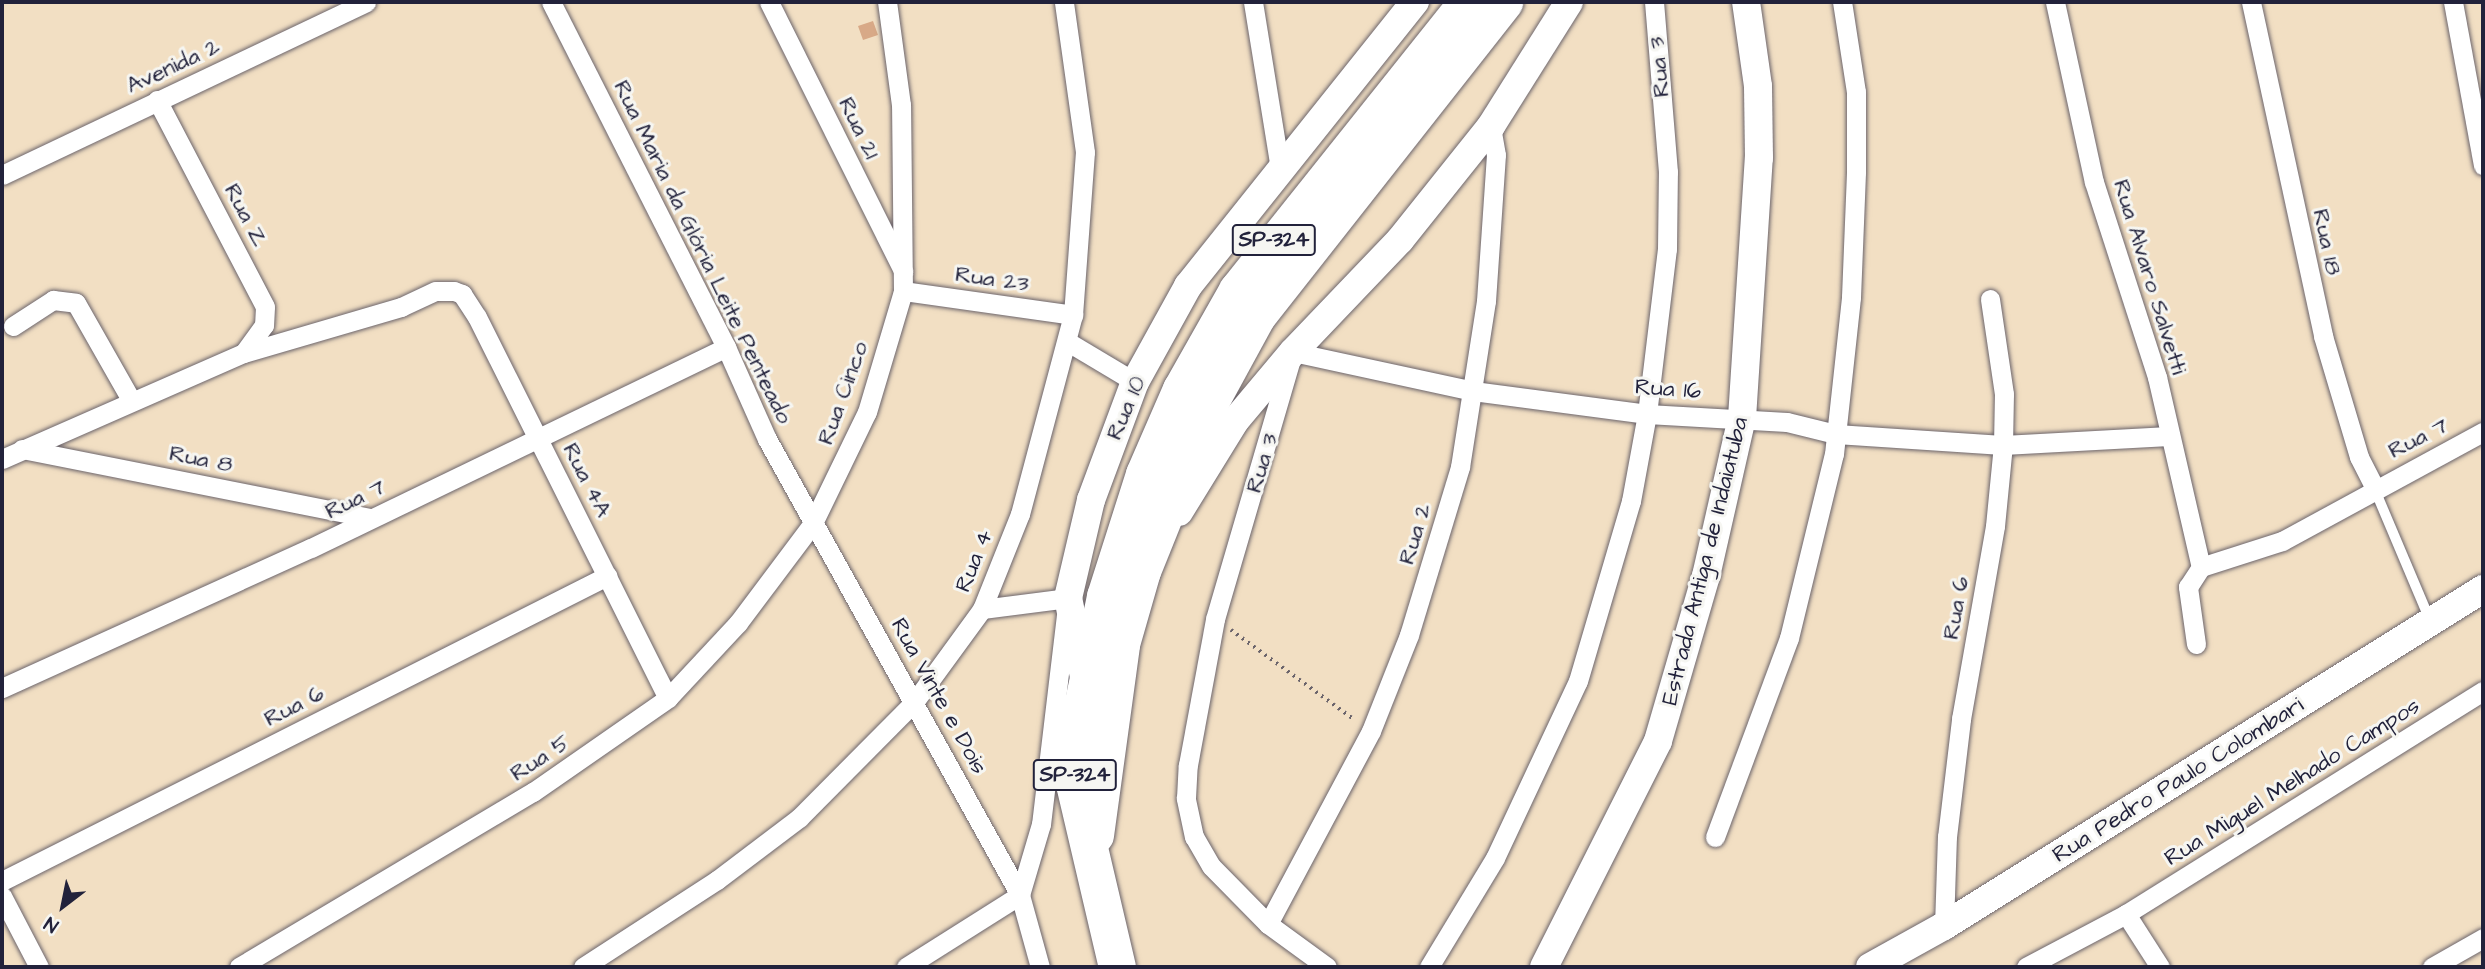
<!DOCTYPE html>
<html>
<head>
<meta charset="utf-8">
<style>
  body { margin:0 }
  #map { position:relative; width:2485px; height:969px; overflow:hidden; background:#f2dfc3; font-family:"Architects Daughter",sans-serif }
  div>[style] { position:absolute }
  .building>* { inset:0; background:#d8a987 }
  .path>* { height:3.5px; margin-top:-1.75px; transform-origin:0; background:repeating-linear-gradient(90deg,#6b646b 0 2px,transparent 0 7px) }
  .roads { filter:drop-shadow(0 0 2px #6b646b) drop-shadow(0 0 2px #6b646b) }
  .lane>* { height:10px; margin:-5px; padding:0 5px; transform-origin:5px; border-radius:5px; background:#fff }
  .street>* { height:19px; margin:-9.5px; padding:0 9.5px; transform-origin:9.5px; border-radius:9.5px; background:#fff }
  .secondary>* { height:28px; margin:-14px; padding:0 14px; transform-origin:14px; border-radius:14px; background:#fff }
  .highway>* { height:37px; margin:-18.5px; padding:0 18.5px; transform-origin:18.5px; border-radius:18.5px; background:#fff }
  span { translate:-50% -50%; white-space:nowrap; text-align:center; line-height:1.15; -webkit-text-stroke:6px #f6f6f2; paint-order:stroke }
  .shield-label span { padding:2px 5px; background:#f6f6f2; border:2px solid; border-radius:5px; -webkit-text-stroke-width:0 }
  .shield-label { font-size:21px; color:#22223b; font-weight:700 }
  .street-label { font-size:23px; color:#22223b }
  .frame { position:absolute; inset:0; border:4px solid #22223b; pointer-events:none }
  .north { position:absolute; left:28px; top:871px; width:70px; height:70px; -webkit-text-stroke:5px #f6f6f2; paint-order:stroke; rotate:212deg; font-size:19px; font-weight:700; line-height:28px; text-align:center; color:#22223b }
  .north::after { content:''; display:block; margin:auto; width:24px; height:32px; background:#22223b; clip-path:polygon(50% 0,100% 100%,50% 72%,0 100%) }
</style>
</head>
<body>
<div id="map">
  <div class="building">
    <i style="clip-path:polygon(873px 21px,878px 35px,863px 40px,858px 26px)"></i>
  </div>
  <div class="path">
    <i style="left:1231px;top:630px;width:153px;rotate:36deg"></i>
  </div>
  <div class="roads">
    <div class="lane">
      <i style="left:2375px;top:490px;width:139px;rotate:67.1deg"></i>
    </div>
    <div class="street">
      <i style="left:551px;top:2px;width:387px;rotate:63.1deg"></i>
      <i style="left:726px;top:347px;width:101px;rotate:66deg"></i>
      <i style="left:767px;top:439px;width:521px;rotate:60.98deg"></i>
      <i style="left:1020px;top:895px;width:75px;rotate:74.5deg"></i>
      <i style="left:769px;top:2px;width:301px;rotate:63.5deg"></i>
      <i style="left:1253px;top:2px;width:169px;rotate:80.8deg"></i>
      <i style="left:2055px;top:2px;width:184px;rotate:77.8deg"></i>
      <i style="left:2094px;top:182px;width:205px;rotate:72.1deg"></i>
      <i style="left:2157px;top:377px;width:195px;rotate:77deg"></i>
      <i style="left:2251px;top:2px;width:342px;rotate:77.8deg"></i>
      <i style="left:2323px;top:336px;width:126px;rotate:73.4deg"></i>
      <i style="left:2359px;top:457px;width:34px;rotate:63deg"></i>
      <i style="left:2453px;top:2px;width:166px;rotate:79.6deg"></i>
      <i style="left:157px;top:100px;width:233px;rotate:62.4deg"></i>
      <i style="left:265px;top:307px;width:18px;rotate:93deg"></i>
      <i style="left:264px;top:325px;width:34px;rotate:126deg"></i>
      <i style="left:2px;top:175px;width:403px;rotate:-25.4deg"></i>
      <i style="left:903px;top:291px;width:172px;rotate:8deg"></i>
      <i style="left:13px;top:326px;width:48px;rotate:-33deg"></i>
      <i style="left:53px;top:300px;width:23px;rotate:7deg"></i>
      <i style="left:76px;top:303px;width:112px;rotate:60.4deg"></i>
      <i style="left:1068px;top:342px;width:78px;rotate:30.8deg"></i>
      <i style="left:22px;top:449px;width:355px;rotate:11.2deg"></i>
      <i style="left:2px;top:459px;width:264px;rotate:-23.7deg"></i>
      <i style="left:244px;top:353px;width:164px;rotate:-16.3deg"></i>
      <i style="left:401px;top:307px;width:38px;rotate:-25deg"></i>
      <i style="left:436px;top:291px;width:18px"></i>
      <i style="left:454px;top:291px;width:9px;rotate:21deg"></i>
      <i style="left:462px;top:294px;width:27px;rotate:57deg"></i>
      <i style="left:477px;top:317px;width:426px;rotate:63.4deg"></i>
      <i style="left:982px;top:609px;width:87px;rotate:-7.3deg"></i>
      <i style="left:1068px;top:598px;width:228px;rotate:96.8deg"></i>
      <i style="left:1041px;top:824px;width:74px;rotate:106.5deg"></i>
      <i style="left:2196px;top:644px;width:58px;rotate:-98deg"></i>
      <i style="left:2188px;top:587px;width:24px;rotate:-57deg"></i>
      <i style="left:2201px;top:567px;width:85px;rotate:-17.8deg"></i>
      <i style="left:2282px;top:541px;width:229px;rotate:-28.5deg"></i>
      <i style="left:2px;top:688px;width:339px;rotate:-24.4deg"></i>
      <i style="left:311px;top:548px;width:461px;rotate:-25.8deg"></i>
      <i style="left:1715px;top:837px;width:212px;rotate:-69.6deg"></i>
      <i style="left:1789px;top:638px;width:189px;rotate:-76.3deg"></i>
      <i style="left:1834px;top:454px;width:158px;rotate:-83.8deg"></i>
      <i style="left:1851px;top:297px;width:125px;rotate:-87.7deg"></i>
      <i style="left:1856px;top:172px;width:80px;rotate:-90deg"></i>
      <i style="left:1856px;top:92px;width:91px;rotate:-98.8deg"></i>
      <i style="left:2px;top:881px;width:678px;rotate:-26.75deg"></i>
      <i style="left:2px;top:896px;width:80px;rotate:62.5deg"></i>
      <i style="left:2126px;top:914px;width:63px;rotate:57.3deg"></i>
      <i style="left:1268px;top:924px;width:219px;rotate:-61.9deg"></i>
      <i style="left:1371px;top:731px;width:103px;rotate:-68.4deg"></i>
      <i style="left:1409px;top:635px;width:176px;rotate:-73.1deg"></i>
      <i style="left:1460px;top:467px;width:168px;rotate:-81.1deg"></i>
      <i style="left:1486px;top:301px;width:146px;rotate:-86.1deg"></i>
      <i style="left:1496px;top:155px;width:29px;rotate:-100deg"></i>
      <i style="left:1944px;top:926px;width:89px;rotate:-88.1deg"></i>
      <i style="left:1947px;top:837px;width:119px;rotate:-83.2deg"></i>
      <i style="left:1961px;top:719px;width:196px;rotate:-80deg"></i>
      <i style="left:1995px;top:526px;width:81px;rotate:-84.4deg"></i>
      <i style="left:2003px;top:445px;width:51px;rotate:-88.9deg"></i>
      <i style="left:2004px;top:394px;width:96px;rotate:-98.4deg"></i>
      <i style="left:239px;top:967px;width:342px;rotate:-30.8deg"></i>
      <i style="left:533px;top:792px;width:165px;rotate:-34.8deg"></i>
      <i style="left:668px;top:698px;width:103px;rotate:-47deg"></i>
      <i style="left:738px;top:623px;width:125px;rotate:-53.1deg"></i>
      <i style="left:813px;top:523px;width:123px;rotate:-64.1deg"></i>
      <i style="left:867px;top:412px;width:126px;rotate:-73.4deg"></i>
      <i style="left:903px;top:291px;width:186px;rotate:-90.6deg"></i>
      <i style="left:901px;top:105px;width:104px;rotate:-97.7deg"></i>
      <i style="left:583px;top:967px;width:160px;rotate:-33deg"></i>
      <i style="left:717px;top:880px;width:103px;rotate:-37.1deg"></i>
      <i style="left:799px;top:818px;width:165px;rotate:-45.2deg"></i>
      <i style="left:915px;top:701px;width:114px;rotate:-53.9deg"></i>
      <i style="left:982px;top:609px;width:102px;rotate:-68.2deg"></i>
      <i style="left:1020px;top:514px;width:206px;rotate:-75.1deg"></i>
      <i style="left:1073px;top:315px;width:163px;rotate:-85.8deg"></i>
      <i style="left:1085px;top:152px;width:151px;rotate:-98deg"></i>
      <i style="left:906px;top:967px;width:135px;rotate:-32.3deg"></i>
      <i style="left:1327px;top:967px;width:73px;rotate:-143.9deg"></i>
      <i style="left:1268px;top:924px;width:81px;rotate:-134.5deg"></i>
      <i style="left:1211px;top:866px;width:34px;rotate:-120deg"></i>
      <i style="left:1194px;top:837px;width:40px;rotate:-102deg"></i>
      <i style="left:1186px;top:798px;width:33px;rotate:-87deg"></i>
      <i style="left:1188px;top:765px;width:148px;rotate:-79.5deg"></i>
      <i style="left:1215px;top:619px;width:278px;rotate:-73.7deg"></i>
      <i style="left:1293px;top:352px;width:184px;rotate:12.2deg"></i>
      <i style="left:1473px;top:391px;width:176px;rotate:7.5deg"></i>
      <i style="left:1647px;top:414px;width:140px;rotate:3.3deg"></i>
      <i style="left:1787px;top:422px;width:50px;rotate:13.8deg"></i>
      <i style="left:1836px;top:434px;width:167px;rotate:3.8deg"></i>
      <i style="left:2003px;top:445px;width:166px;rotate:-3.1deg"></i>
      <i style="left:1429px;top:967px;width:127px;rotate:-58.8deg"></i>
      <i style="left:1495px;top:858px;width:195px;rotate:-64.9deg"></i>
      <i style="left:1578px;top:681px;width:188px;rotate:-73.6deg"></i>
      <i style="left:1631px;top:501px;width:88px;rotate:-79.6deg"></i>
      <i style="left:1647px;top:414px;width:166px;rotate:-83.1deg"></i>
      <i style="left:1667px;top:249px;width:77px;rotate:-89.3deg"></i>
      <i style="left:1668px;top:172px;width:171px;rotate:-94.7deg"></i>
      <i style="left:2026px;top:967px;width:113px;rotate:-27.9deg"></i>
      <i style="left:2126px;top:914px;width:421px;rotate:-32deg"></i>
      <i style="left:2432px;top:967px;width:59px;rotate:-29.6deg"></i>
    </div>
    <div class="secondary">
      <i style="left:1179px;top:512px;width:107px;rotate:-58.4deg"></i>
      <i style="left:1235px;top:421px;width:90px;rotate:-50deg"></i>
      <i style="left:1293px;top:352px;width:155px;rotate:-46.3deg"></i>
      <i style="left:1400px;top:240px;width:146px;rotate:-51.4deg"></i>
      <i style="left:1491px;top:126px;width:146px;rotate:-57.8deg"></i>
      <i style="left:1084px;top:677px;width:81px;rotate:-101.4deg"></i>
      <i style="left:1068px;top:598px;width:101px;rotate:-76.8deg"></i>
      <i style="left:1091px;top:500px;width:126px;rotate:-69.6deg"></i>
      <i style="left:1135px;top:382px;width:110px;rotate:-61.1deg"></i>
      <i style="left:1188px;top:286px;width:364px;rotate:-51.4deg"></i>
      <i style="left:1544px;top:967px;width:253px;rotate:-63.2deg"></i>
      <i style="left:1658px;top:741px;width:172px;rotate:-73.8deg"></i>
      <i style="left:1706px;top:576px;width:162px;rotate:-77.2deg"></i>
      <i style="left:1742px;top:418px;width:261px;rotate:-86.3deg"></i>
      <i style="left:1759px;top:158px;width:72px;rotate:-90.8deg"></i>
      <i style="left:1758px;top:86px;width:85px;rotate:-98.1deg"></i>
      <i style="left:1870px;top:967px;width:85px;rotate:-29deg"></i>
      <i style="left:1944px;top:926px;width:636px;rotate:-32.01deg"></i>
    </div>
    <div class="highway">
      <i style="left:1095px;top:835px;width:193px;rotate:-82.2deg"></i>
      <i style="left:1121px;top:644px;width:76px;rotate:-74deg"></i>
      <i style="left:1142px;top:571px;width:180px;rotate:-68.1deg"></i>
      <i style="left:1209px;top:404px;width:100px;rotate:-61.4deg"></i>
      <i style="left:1257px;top:316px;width:400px;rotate:-51.8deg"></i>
      <i style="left:1117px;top:967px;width:188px;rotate:-103.2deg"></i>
      <i style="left:1074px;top:784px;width:68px;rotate:-85deg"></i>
      <i style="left:1080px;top:716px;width:123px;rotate:-78.2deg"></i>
      <i style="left:1105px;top:596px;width:128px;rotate:-72.3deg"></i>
      <i style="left:1144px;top:474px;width:93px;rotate:-66.5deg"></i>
      <i style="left:1181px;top:389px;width:114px;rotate:-60.5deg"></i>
      <i style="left:1237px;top:290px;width:369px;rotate:-51.4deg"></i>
    </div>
  </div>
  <div class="shield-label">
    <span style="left:1274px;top:240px">SP-324</span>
    <span style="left:1075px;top:775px">SP-324</span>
  </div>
  <div class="street-label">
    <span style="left:173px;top:66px;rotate:-25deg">Avenida 2</span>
    <span style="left:1659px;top:67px;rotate:-95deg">Rua 3</span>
    <span style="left:859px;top:128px;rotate:64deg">Rua 21</span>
    <span style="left:246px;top:215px;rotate:62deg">Rua Z</span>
    <span style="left:2327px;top:242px;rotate:78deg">Rua 18</span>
    <span style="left:703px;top:252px;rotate:64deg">Rua Maria da Glória Leite Penteado</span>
    <span style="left:2150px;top:277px;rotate:73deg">Rua Alvaro Salvetti</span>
    <span style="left:992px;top:279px;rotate:8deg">Rua 23</span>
    <span style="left:1668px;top:389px;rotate:4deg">Rua 16</span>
    <span style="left:843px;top:393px;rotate:-70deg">Rua Cinco</span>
    <span style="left:1126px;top:408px;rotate:-67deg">Rua 10</span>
    <span style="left:2418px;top:438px;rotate:-27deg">Rua 7</span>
    <span style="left:201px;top:459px;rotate:11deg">Rua 8</span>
    <span style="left:1262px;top:463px;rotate:-73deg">Rua 3</span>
    <span style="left:587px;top:480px;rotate:63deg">Rua 4A</span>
    <span style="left:355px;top:499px;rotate:-26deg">Rua 7</span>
    <span style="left:1415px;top:534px;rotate:-73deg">Rua 2</span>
    <span style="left:974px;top:561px;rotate:-68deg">Rua 4</span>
    <span style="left:1705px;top:561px;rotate:-76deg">Estrada Antiga de Indaiatuba</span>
    <span style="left:1956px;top:608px;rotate:-80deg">Rua 6</span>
    <span style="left:939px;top:696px;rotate:61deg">Rua Vinte e Dois</span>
    <span style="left:294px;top:706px;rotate:-27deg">Rua 6</span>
    <span style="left:540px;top:758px;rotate:-33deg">Rua 5</span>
    <span style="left:2178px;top:780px;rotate:-32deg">Rua Pedro Paulo Colombari</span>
    <span style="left:2292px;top:782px;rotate:-32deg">Rua Miguel Melhado Campos</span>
  </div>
  <div class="frame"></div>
  <div class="north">N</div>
</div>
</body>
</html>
